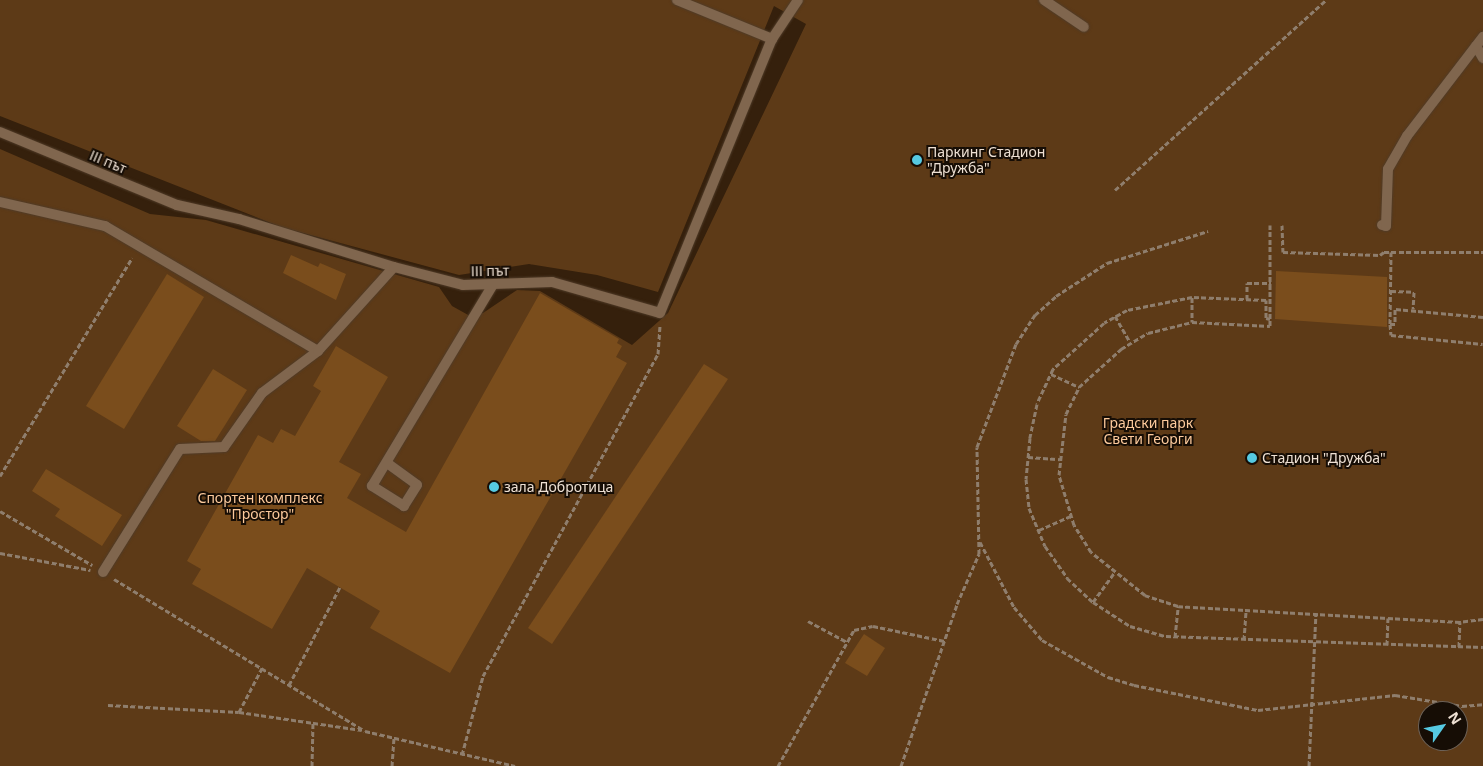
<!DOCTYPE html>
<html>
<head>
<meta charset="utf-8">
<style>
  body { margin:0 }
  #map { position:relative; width:1483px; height:766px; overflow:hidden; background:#35200c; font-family:"Noto Sans",sans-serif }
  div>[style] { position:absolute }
  .green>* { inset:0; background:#5d3a17 }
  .building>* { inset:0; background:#7a4d1c }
  .path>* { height:3px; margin-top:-1.5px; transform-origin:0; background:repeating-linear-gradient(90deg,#8f7e6d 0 5px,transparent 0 7.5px) }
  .roads { filter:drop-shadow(0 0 1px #4f3b28) drop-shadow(0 0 1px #4f3b28) }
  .service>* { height:10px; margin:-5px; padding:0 5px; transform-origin:5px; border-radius:5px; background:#80664e }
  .minor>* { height:10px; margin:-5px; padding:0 5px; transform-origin:5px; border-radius:5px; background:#80664e }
  .dots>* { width:14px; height:14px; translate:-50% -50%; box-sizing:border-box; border:2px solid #160d05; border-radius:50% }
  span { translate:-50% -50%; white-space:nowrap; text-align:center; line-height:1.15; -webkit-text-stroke:4px #160d05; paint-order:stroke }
  .poi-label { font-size:14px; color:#eee0d3 }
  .left { translate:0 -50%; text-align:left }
  .street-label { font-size:14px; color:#eee0d3 }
  .park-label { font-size:14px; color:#fdca9c }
  .north { position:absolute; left:1418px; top:701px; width:50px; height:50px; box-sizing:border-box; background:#160d05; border:1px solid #6c6157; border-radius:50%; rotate:57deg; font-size:14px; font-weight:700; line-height:20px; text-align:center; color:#eee0d3 }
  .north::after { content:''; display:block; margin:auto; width:18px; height:22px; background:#56c9e1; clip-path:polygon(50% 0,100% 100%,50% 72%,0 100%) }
</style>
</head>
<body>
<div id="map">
  <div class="green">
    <i style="clip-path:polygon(evenodd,0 0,1483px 0,1483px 766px,0 766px,0 149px,150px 214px,206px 220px,439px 287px,452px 306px,470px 316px,483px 313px,517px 290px,540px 291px,632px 345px,668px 313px,806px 24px,774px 6px,658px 292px,597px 275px,529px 264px,459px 275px,281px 227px,0 116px,0 0,1428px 711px,1458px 711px,1458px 741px,1428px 741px,1428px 711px)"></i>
  </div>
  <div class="building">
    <i style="clip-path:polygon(291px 255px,318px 267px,320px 263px,346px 274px,336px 300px,283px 273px)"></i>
    <i style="clip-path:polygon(1276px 271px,1387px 277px,1387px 327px,1275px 319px)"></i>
    <i style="clip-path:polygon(167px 274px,204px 297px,124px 429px,86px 406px)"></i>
    <i style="clip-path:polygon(540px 293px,619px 339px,617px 343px,622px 346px,616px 357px,627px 363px,450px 673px,370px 628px,380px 611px,307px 568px,272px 629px,192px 584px,201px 569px,187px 561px,258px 435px,273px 443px,281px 429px,295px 436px,321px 391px,313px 386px,336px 346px,388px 377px,339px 462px,361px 474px,347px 498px,406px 532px)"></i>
    <i style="clip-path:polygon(704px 364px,728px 379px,552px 644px,528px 628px)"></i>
    <i style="clip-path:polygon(213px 369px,247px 390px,215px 441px,201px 441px,177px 426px)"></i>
    <i style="clip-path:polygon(46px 469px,122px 515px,102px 546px,55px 516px,60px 509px,32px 491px)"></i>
    <i style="clip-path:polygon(864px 634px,885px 648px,867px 676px,845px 663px)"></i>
  </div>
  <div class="path">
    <i style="left:1115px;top:190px;width:284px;rotate:-42deg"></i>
    <i style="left:1282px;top:225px;width:27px;rotate:88deg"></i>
    <i style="left:1283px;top:252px;width:97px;rotate:1.8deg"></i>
    <i style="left:1380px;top:255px;width:5px;rotate:-37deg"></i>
    <i style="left:1384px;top:252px;width:99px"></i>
    <i style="left:1391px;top:291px;width:23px;rotate:2deg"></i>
    <i style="left:1414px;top:292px;width:17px;rotate:93deg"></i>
    <i style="left:1192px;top:297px;width:25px;rotate:90deg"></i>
    <i style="left:1247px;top:299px;width:16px;rotate:-90deg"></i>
    <i style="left:1247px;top:283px;width:24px"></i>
    <i style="left:1115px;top:316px;width:30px;rotate:60deg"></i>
    <i style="left:1483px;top:317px;width:88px;rotate:-174.8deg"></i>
    <i style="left:1395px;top:309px;width:15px;rotate:90deg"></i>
    <i style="left:1395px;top:324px;width:5px;rotate:180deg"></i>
    <i style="left:1390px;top:324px;width:11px;rotate:85deg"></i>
    <i style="left:1391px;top:335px;width:92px;rotate:5.6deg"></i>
    <i style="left:1270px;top:319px;width:94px;rotate:-90deg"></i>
    <i style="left:1390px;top:324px;width:72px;rotate:-89.2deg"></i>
    <i style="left:1051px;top:374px;width:31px;rotate:25deg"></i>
    <i style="left:1028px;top:457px;width:32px;rotate:4deg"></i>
    <i style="left:0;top:476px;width:255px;rotate:-58.8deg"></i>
    <i style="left:0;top:511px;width:107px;rotate:30.4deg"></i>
    <i style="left:1039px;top:530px;width:35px;rotate:-24deg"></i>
    <i style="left:980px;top:542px;width:73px;rotate:62.4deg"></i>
    <i style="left:1014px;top:607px;width:43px;rotate:49.7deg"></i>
    <i style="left:1042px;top:640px;width:76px;rotate:29.3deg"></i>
    <i style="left:1108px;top:677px;width:27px;rotate:17deg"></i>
    <i style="left:1134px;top:685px;width:126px;rotate:11.4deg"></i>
    <i style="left:1258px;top:710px;width:138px;rotate:-6.2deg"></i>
    <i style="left:1395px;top:695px;width:68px;rotate:9.3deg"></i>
    <i style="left:1462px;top:706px;width:21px;rotate:-5deg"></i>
    <i style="left:0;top:553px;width:92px;rotate:10.7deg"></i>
    <i style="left:114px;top:579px;width:293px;rotate:31.2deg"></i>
    <i style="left:365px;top:731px;width:154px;rotate:13.1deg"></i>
    <i style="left:1093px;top:602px;width:36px;rotate:-54deg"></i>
    <i style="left:1483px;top:619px;width:23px;rotate:173deg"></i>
    <i style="left:1460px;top:622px;width:282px;rotate:-176.8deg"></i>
    <i style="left:1178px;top:606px;width:35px;rotate:-162deg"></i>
    <i style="left:1145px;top:595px;width:69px;rotate:-141.5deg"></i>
    <i style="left:1091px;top:552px;width:32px;rotate:-122deg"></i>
    <i style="left:1074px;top:525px;width:52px;rotate:-106.7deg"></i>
    <i style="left:1059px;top:475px;width:61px;rotate:-83.5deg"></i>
    <i style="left:1066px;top:414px;width:30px;rotate:-64deg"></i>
    <i style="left:1079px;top:387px;width:57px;rotate:-42.1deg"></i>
    <i style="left:1121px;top:349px;width:31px;rotate:-31deg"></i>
    <i style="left:1148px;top:333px;width:45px;rotate:-14deg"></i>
    <i style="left:1192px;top:322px;width:78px;rotate:2.9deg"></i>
    <i style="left:1270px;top:326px;width:7px;rotate:-90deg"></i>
    <i style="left:1270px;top:319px;width:4px;rotate:-166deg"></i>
    <i style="left:1266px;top:318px;width:18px;rotate:-90deg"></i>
    <i style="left:1266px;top:300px;width:74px;rotate:-177.7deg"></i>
    <i style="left:1192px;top:297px;width:66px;rotate:168.7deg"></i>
    <i style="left:1127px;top:310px;width:26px;rotate:151deg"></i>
    <i style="left:1104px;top:323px;width:69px;rotate:138deg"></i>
    <i style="left:1053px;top:369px;width:38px;rotate:115deg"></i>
    <i style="left:1037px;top:404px;width:35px;rotate:102deg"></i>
    <i style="left:1030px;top:438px;width:41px;rotate:95.6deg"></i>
    <i style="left:1026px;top:479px;width:29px;rotate:84deg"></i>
    <i style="left:1029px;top:508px;width:41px;rotate:67.2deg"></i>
    <i style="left:1045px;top:546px;width:39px;rotate:55deg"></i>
    <i style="left:1067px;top:578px;width:35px;rotate:43deg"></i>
    <i style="left:1093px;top:602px;width:44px;rotate:33deg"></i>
    <i style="left:1130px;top:626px;width:37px;rotate:16deg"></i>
    <i style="left:1166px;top:636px;width:317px;rotate:2deg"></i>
    <i style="left:808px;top:621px;width:44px;rotate:28.3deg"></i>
    <i style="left:1175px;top:637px;width:31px;rotate:-84deg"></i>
    <i style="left:1244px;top:640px;width:30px;rotate:-86deg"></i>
    <i style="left:1387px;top:645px;width:27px;rotate:-88deg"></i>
    <i style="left:1459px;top:647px;width:25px;rotate:-88deg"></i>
    <i style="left:289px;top:685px;width:110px;rotate:-62.5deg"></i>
    <i style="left:108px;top:705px;width:131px;rotate:3.1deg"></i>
    <i style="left:239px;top:712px;width:124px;rotate:8.3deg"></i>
    <i style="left:239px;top:712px;width:50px;rotate:-62.4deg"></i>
    <i style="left:462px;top:755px;width:82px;rotate:-75.1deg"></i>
    <i style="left:483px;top:676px;width:366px;rotate:-61.5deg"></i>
    <i style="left:658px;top:354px;width:28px;rotate:-86deg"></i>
    <i style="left:312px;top:766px;width:43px;rotate:-88.7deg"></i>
    <i style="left:392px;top:766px;width:28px;rotate:-86deg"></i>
    <i style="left:778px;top:766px;width:156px;rotate:-60.8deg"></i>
    <i style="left:854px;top:630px;width:19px;rotate:-12deg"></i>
    <i style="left:873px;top:626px;width:73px;rotate:11.9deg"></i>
    <i style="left:901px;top:766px;width:171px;rotate:-70.9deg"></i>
    <i style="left:957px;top:604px;width:55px;rotate:-66.3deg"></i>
    <i style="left:979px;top:554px;width:107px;rotate:-91.1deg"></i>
    <i style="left:977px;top:447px;width:110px;rotate:-69.3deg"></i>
    <i style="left:1016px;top:344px;width:35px;rotate:-57deg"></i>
    <i style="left:1035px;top:315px;width:28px;rotate:-42deg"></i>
    <i style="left:1056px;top:296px;width:61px;rotate:-32.9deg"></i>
    <i style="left:1107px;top:263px;width:106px;rotate:-17.6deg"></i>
    <i style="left:1309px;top:766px;width:152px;rotate:-87.4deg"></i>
  </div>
  <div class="roads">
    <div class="service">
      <i style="left:1044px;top:0;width:48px;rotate:34deg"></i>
      <i style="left:1476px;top:46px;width:14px;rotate:60deg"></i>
      <i style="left:0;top:202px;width:108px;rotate:12.9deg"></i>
      <i style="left:105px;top:226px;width:247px;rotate:30.4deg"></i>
      <i style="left:1382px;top:225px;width:4px;rotate:14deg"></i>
      <i style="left:1386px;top:226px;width:57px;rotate:-88deg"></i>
      <i style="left:1388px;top:169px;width:38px;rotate:-60deg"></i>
      <i style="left:1407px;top:136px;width:125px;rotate:-52.5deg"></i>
      <i style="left:387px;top:463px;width:37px;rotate:36deg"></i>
      <i style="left:417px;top:485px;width:25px;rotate:122deg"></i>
      <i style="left:404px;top:506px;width:38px;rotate:-148deg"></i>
      <i style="left:372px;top:486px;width:233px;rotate:-59deg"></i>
      <i style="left:103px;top:572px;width:145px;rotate:-58deg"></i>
      <i style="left:180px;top:449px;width:44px;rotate:-2.6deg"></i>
      <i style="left:224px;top:447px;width:66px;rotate:-54.9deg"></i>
      <i style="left:262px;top:393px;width:70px;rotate:-36.9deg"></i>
      <i style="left:318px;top:351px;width:113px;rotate:-47.9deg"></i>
    </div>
    <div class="minor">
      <i style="left:677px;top:0;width:103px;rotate:22.3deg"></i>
      <i style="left:0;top:132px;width:191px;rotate:22.4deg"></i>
      <i style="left:177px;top:205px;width:64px;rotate:12.7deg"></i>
      <i style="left:239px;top:219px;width:162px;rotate:17.2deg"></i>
      <i style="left:394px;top:267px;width:71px;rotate:14.6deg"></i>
      <i style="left:463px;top:285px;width:89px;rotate:-1.9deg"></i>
      <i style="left:552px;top:282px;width:112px;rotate:16deg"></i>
      <i style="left:660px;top:313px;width:296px;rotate:-67.8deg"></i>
      <i style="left:772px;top:39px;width:47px;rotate:-56.3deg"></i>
    </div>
  </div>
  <div class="dots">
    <i style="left:917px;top:160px;background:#56c9e1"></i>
    <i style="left:1252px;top:458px;background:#56c9e1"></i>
    <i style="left:494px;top:487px;background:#56c9e1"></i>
  </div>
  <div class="poi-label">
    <span class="left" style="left:927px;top:160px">Паркинг Стадион<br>"Дружба"</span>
    <span class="left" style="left:1262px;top:458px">Стадион "Дружба"</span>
    <span class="left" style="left:504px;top:487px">зала Добротица</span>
  </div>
  <div class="street-label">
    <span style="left:108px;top:162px;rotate:23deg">ІІІ път</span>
    <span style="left:490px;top:271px;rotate:-1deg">ІІІ път</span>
  </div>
  <div class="park-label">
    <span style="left:1148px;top:431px">Градски парк<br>Свети Георги</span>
    <span style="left:260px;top:506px">Спортен комплекс<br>"Простор"</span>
  </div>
  <div class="north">N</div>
</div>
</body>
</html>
